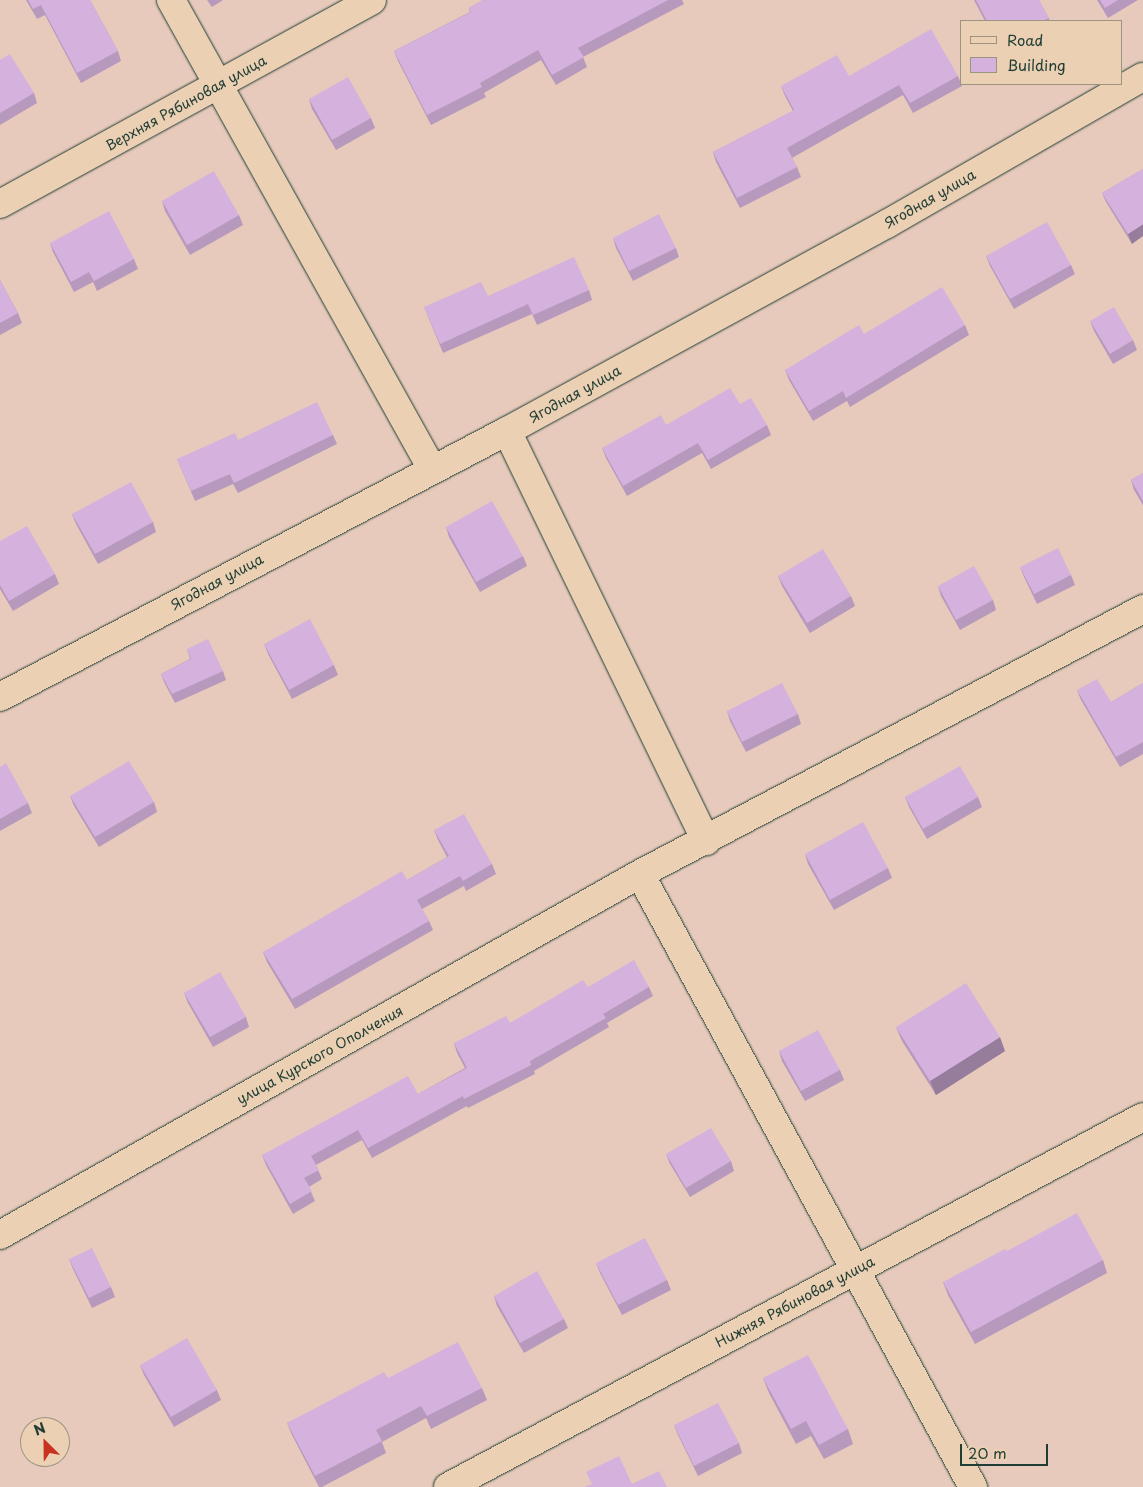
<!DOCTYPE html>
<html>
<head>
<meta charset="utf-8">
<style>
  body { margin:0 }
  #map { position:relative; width:1143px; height:1487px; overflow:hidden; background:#e7cabb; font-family:"Playpen Sans",sans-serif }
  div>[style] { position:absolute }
  .roads { filter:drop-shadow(0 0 1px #1f3d34) drop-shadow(0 0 1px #1f3d34) }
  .minor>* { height:28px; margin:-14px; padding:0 14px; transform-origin:14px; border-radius:14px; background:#ecd0b3 }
  .wall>* { inset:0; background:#b799be }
  .shaded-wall>* { inset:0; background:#957d9b }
  .building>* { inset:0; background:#d5b2dd }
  span { translate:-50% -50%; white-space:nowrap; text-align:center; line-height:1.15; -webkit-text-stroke:4px #ecd0b3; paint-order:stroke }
  .street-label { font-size:14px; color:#1f3d34 }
  .legend { position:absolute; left:960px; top:20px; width:162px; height:65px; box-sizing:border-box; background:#ecd0b3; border:1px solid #9a9580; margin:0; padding:6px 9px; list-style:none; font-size:15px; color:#1f3d34 }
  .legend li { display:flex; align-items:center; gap:10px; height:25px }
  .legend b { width:25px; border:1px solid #9a9580 }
  .north { position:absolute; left:20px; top:1417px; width:50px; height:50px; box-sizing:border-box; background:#ecd0b3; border:1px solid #9a9580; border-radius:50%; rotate:337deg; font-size:14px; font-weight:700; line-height:20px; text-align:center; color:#1f3d34 }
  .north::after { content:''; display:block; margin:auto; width:18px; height:22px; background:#c8321e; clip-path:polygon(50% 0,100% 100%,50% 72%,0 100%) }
  .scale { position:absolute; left:960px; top:1444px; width:88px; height:22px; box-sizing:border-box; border:2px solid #1f3d34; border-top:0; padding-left:6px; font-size:15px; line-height:18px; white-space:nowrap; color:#1f3d34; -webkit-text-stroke:4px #ecd0b3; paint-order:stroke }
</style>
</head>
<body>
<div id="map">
  <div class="roads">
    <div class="minor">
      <i style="left:171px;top:0;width:537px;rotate:60.9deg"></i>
      <i style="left:0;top:204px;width:424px;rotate:-28.7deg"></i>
      <i style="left:507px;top:431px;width:456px;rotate:64.1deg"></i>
      <i style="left:0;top:697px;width:573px;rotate:-27.68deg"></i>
      <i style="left:507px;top:431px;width:433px;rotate:-28.6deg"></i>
      <i style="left:887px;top:224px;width:295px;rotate:-29.9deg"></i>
      <i style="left:640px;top:874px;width:698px;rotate:61.49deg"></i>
      <i style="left:0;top:1235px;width:735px;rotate:-29.43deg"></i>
      <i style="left:640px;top:874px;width:569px;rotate:-27.78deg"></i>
      <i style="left:448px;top:1487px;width:787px;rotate:-28.03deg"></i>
    </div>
  </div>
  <div class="wall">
    <i style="clip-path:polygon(26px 0,90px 0,118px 51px,121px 61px,81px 83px,45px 15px,37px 19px)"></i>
    <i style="clip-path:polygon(207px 0,223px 0,212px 7px)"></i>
    <i style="clip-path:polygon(483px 0,682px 0,684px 4px,583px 57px,587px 67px,556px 85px,541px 60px,484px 93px,486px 97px,431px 125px,398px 61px,394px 51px,470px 12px,469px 8px)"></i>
    <i style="clip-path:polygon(974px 0,1039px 0,1050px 21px,985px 21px)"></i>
    <i style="clip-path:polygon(1097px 0,1138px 0,1108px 18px)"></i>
    <i style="clip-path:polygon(0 60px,34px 93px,37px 103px,0 125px)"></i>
    <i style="clip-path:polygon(849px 76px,958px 76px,962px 86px,913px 113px,903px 95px,792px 158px,797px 167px,801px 177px,740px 208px,716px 162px,713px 152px,793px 111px,785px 96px,781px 86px)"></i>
    <i style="clip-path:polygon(309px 99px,371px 118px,375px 128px,336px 150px,312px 109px)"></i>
    <i style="clip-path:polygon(1143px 169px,1132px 244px,1106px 202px,1102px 193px)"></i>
    <i style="clip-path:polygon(162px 201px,239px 215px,243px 225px,190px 255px,165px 211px)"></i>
    <i style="clip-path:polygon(613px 238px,676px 248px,679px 257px,633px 281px,616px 248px)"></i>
    <i style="clip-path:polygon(50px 243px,134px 259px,138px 269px,97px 291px,93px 282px,74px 292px,53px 252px)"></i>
    <i style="clip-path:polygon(986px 256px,1071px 265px,1075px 274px,1014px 309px,990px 266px)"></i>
    <i style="clip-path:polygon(0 280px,18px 313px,22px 323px,0 335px)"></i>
    <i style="clip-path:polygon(589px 290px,592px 300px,537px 325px,532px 314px,443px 353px,424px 307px,488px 296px)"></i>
    <i style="clip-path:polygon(1090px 321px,1133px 340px,1137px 350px,1113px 364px,1094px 331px)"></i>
    <i style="clip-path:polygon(965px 325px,969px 335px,850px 407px,847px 401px,813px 421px,789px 380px,785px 370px,864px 334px)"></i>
    <i style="clip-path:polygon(740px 404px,767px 425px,771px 435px,711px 469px,702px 453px,627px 496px,606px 458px,602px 448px,666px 425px)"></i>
    <i style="clip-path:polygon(333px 435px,337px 444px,238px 493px,233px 484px,195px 501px,177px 459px,238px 440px)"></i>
    <i style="clip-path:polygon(1143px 473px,1143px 505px,1134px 490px,1131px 480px)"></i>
    <i style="clip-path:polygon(72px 514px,153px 522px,156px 532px,98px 564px,76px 524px)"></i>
    <i style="clip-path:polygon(446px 527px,523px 556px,527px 566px,480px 592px,449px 537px)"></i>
    <i style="clip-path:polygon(0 541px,55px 574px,59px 584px,13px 611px,0 589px)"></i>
    <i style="clip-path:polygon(1020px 567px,1071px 575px,1075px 585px,1037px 604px,1024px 577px)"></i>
    <i style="clip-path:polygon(778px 576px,851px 596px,855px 606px,810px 633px,782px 586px)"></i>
    <i style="clip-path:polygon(938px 586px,993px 600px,996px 610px,960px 630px,941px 596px)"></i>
    <i style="clip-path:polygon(264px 644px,334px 665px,338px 675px,292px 699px,268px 654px)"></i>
    <i style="clip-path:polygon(187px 649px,223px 671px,226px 680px,175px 703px,164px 682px,161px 674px,190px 659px)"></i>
    <i style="clip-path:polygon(1143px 683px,1143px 754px,1120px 767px,1081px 700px,1077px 690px,1111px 702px)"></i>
    <i style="clip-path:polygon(727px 711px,798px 714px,801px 724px,746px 752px,730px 721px)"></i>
    <i style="clip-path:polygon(0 767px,28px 803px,32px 813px,0 831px)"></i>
    <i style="clip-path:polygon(70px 796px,154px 802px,157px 812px,99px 847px,74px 806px)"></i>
    <i style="clip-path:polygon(905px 797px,978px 797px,982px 807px,927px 839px,909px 807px)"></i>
    <i style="clip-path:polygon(434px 830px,492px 864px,496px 874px,466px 891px,464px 886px,422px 909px,429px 921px,433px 930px,295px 1009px,267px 962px,263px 952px,407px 880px,447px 857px,438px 840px)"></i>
    <i style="clip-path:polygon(805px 854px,888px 868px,892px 878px,834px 910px,808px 864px)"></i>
    <i style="clip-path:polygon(588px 987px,649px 987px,653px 996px,607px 1023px,609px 1027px,534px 1071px,535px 1074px,468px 1108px,467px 1106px,372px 1158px,362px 1140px,316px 1165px,322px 1179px,309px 1187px,315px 1201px,293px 1214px,266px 1165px,262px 1155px,418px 1094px,465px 1068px,457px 1053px,454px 1043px,510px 1023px)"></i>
    <i style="clip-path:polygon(184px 993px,246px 1017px,249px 1027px,213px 1047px,188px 1003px)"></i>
    <i style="clip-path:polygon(896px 1027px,1005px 1051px,936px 1095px,902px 1041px)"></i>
    <i style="clip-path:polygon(779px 1051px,840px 1070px,844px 1080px,805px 1101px,782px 1061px)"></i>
    <i style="clip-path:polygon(666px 1154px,731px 1161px,734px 1171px,690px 1197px,670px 1164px)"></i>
    <i style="clip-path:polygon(69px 1259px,111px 1287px,115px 1297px,92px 1308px,73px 1269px)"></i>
    <i style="clip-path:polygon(1103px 1260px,1107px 1273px,975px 1344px,948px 1295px,943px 1282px)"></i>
    <i style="clip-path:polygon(596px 1263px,667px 1280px,671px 1290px,622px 1315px,600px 1273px)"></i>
    <i style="clip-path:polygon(494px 1296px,564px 1319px,568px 1328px,524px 1353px,497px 1306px)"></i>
    <i style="clip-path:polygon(140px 1365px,217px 1390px,221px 1400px,174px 1427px,144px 1375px)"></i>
    <i style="clip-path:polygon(388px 1378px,482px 1388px,487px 1400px,431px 1429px,426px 1418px,382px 1442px,386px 1453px,322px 1487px,319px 1487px,292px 1435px,287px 1423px)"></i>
    <i style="clip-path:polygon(763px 1378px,848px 1429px,853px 1444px,824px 1459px,811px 1436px,796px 1444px,769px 1393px)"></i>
    <i style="clip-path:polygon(674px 1425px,739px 1443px,742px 1453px,698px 1476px,678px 1435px)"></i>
  </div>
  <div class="shaded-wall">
    <i style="clip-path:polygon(1143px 224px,1143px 236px,1132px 244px,1128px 234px)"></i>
    <i style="clip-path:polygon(1000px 1037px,1005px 1051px,936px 1095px,930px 1081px)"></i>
  </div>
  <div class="building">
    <i style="clip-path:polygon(28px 0,90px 0,118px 51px,77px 73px,41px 5px,33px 9px)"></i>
    <i style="clip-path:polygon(483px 0,668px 0,578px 48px,584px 57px,552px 75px,538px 50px,480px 83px,482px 87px,427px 115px,394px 51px,471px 12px,469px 8px)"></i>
    <i style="clip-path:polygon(976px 0,1039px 0,1049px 18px,1043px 21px,987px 21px)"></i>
    <i style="clip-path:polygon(1100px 0,1118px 0,1105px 8px)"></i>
    <i style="clip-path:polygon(931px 29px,958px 76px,910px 103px,899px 85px,787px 148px,797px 167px,737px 198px,713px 152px,794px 110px,781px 86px,837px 55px,849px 76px)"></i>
    <i style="clip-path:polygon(10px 54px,34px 93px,0 113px,0 60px)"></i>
    <i style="clip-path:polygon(348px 77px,371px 118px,332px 140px,309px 99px)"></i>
    <i style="clip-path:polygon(1143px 169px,1143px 224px,1128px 234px,1102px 193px)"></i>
    <i style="clip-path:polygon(214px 171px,239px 215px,187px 245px,162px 201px)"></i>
    <i style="clip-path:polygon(109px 211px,134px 259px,94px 281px,89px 272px,71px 282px,50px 243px)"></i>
    <i style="clip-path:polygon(659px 214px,676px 248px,629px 271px,613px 238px)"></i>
    <i style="clip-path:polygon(1047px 222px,1071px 265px,1010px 299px,986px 256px)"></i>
    <i style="clip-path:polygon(574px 257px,589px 290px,533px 315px,528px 304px,440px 344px,424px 307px,481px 282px,488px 296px)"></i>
    <i style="clip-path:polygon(0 280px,18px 313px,0 323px)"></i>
    <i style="clip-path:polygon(942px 287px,965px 325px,846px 398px,843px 391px,809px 411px,785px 370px,859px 325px,864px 334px)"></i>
    <i style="clip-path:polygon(1114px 307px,1133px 340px,1110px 354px,1090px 321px)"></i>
    <i style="clip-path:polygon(730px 388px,740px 404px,751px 398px,767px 425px,708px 460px,698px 443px,623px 486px,602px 448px,661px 415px,666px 425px)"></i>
    <i style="clip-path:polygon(317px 402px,333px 435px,234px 483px,230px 474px,191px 491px,177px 459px,235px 433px,238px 440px)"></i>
    <i style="clip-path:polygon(1143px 473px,1143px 501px,1131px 480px)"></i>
    <i style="clip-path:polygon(131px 482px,153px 522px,95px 554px,72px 514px)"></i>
    <i style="clip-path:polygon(492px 501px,523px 556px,476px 582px,446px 527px)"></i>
    <i style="clip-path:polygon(27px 526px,55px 574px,9px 601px,0 585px,0 541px)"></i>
    <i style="clip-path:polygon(1058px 548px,1071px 575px,1034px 594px,1020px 567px)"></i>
    <i style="clip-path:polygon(823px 549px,851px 596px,807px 623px,778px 576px)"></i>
    <i style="clip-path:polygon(974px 566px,993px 600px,956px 620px,938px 586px)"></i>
    <i style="clip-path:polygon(310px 619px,334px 665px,289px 690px,264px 644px)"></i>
    <i style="clip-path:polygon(208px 639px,223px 671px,172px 694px,161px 674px,191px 659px,187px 649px)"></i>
    <i style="clip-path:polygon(1097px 679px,1111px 702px,1143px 683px,1143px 742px,1116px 757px,1077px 690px)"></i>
    <i style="clip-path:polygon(782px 683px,798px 714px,742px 742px,727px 711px)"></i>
    <i style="clip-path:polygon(129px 761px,154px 802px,95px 837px,70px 796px)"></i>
    <i style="clip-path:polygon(6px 763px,28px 803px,0 819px,0 767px)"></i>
    <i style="clip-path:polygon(960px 766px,978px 797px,923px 829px,905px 797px)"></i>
    <i style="clip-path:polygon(464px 814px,492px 864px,463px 881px,460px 876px,417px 900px,429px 921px,292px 999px,263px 952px,402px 871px,407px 880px,449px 856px,434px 830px)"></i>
    <i style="clip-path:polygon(863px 822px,888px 868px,830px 900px,805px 854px)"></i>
    <i style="clip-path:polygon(634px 960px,649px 987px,603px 1014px,606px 1018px,530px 1061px,531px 1065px,464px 1099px,463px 1096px,368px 1148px,358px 1130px,311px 1156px,319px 1170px,304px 1178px,312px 1191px,290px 1204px,262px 1155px,408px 1076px,418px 1094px,467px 1068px,454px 1043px,506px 1016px,510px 1023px,583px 980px,588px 987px)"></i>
    <i style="clip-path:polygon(220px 972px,246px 1017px,210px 1037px,184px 993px)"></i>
    <i style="clip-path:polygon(966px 983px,1000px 1037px,930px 1081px,896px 1027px)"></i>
    <i style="clip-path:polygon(818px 1030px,840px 1070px,801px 1091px,779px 1051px)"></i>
    <i style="clip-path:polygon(711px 1128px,731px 1161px,686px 1188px,666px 1154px)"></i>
    <i style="clip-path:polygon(1077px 1213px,1103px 1260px,971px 1332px,943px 1282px,1005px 1249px,1007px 1251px)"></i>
    <i style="clip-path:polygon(645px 1238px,667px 1280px,618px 1305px,596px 1263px)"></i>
    <i style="clip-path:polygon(92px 1248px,111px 1287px,89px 1298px,69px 1259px)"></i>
    <i style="clip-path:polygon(537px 1271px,564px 1319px,520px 1343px,494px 1296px)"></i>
    <i style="clip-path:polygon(187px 1338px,217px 1390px,171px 1417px,140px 1365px)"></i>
    <i style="clip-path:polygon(458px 1342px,482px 1388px,427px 1416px,421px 1406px,376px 1430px,382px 1441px,315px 1476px,287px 1423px,384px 1372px,388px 1378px)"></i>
    <i style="clip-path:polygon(808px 1355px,848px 1429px,819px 1445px,806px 1421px,791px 1429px,763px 1378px)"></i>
    <i style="clip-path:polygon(718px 1403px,739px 1443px,694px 1466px,674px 1425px)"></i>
    <i style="clip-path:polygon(619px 1456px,632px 1484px,659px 1471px,667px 1487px,584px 1487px,592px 1484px,586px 1472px)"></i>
  </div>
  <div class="street-label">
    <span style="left:186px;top:103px;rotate:-29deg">Верхняя Рябиновая улица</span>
    <span style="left:930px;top:199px;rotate:-30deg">Ягодная улица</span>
    <span style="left:575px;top:394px;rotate:-29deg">Ягодная улица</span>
    <span style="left:217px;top:582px;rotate:-28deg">Ягодная улица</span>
    <span style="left:320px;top:1055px;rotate:-29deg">улица Курского Ополчения</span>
    <span style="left:795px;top:1302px;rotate:-28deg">Нижняя Рябиновая улица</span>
  </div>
  <ul class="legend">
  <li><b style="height:6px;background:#ecd0b3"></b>Road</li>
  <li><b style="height:14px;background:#d5b2dd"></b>Building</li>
  </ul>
  <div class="north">N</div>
  <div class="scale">20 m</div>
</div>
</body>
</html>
